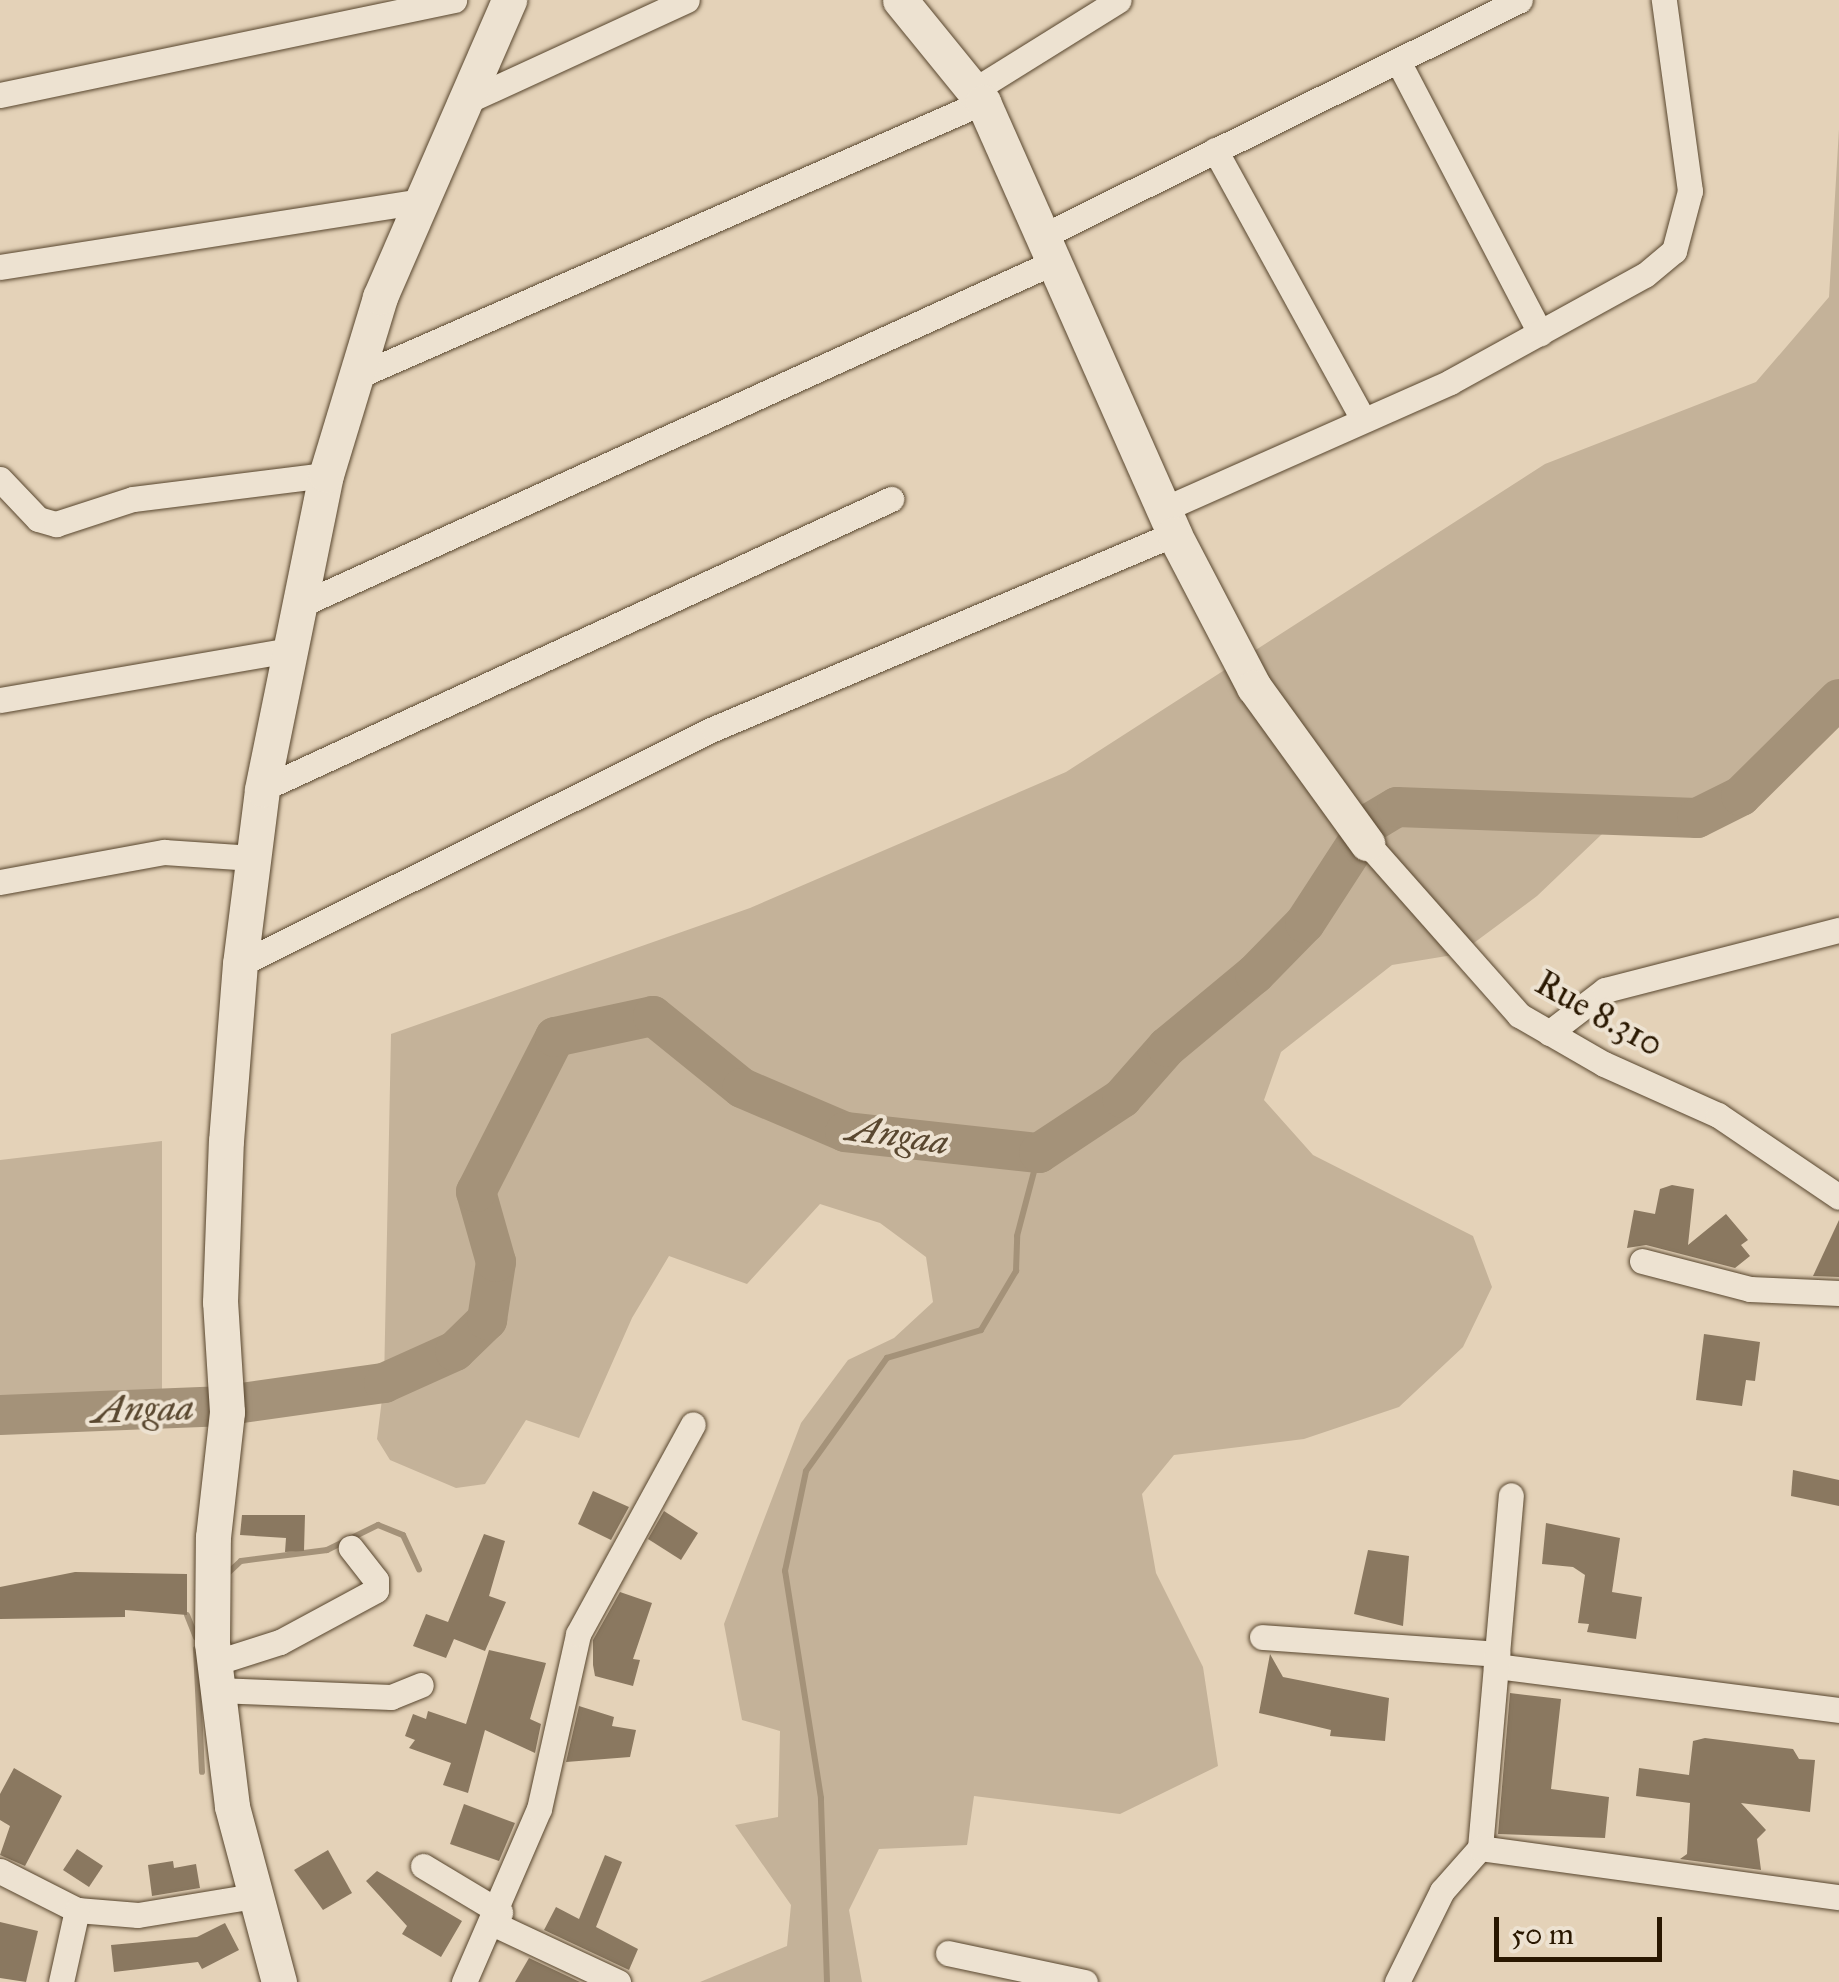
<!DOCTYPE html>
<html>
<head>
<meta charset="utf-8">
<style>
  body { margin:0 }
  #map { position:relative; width:1839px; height:1982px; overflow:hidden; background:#e4d2b8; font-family:"IM FELL Great Primer",serif }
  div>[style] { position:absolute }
  .green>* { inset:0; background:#c4b299 }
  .stream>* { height:6px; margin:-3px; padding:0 3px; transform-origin:3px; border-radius:3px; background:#a49279 }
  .river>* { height:40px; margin:-20px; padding:0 20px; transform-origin:20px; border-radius:20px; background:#a49279 }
  .building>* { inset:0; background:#8a7860 }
  .roads { filter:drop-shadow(0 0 2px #58462e) drop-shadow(0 0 2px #58462e) }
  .street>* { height:25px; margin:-12.5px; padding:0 12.5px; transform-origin:12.5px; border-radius:12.5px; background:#ede2d1 }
  .secondary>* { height:35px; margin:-17.5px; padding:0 17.5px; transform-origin:17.5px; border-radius:17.5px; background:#ede2d1 }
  span { translate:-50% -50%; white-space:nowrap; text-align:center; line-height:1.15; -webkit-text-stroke:8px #ede2d1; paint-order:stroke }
  .street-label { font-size:35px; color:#291700 }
  .water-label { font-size:38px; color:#5a4830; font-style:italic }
  .scale { position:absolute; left:1494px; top:1917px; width:168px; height:45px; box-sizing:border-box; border:5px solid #291700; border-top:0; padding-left:12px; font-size:30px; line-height:35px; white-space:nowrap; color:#291700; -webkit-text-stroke:8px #ede2d1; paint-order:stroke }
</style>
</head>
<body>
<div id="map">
  <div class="green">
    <i style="clip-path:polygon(1839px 129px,1839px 699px,1723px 808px,1697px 818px,1623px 814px,1537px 896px,1459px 954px,1392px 965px,1281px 1052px,1264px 1100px,1313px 1155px,1473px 1236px,1492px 1287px,1463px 1347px,1399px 1407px,1304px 1439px,1174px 1455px,1142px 1494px,1156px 1573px,1203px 1667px,1218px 1766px,1120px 1814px,974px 1796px,967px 1845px,879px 1849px,849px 1910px,862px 1982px,700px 1982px,787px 1946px,791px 1905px,735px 1825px,778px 1817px,780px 1731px,742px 1720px,724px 1624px,801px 1423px,848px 1360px,894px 1338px,933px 1302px,926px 1257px,880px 1223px,820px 1204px,747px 1284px,669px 1256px,632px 1318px,579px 1438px,526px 1420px,485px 1484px,456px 1488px,390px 1460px,377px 1439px,384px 1383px,391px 1034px,750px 908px,1066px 772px,1545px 464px,1756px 382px,1829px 297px)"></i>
    <i style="clip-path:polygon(162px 1141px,162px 1410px,0 1415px,0 1160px)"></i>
  </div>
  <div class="stream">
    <i style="left:229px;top:1572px;width:16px;rotate:-43deg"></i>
    <i style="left:241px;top:1561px;width:87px;rotate:-7.3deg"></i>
    <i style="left:327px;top:1550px;width:57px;rotate:-26.1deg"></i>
    <i style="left:378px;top:1525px;width:27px;rotate:22deg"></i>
    <i style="left:403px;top:1535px;width:38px;rotate:65deg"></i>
    <i style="left:187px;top:1615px;width:24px;rotate:68deg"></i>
    <i style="left:196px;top:1649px;width:123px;rotate:87.2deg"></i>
    <i style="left:827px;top:1982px;width:184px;rotate:-91.9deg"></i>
    <i style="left:821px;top:1798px;width:230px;rotate:-99deg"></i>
    <i style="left:785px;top:1571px;width:102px;rotate:-78.1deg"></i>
    <i style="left:806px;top:1471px;width:139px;rotate:-54.4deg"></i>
    <i style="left:887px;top:1358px;width:98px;rotate:-16.6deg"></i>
    <i style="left:981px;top:1330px;width:69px;rotate:-59.3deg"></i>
    <i style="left:1016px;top:1271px;width:35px;rotate:-88deg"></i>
    <i style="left:1017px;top:1236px;width:86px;rotate:-75.2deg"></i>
  </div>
  <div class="river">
    <i style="left:0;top:1415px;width:220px;rotate:-2.3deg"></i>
    <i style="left:220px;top:1406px;width:166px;rotate:-8deg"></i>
    <i style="left:384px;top:1383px;width:78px;rotate:-24.3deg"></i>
    <i style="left:455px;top:1351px;width:45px;rotate:-44.1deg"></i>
    <i style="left:487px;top:1320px;width:59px;rotate:-81.2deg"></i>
    <i style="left:496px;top:1262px;width:73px;rotate:-105.9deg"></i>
    <i style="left:476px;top:1192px;width:174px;rotate:-63deg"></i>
    <i style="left:555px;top:1037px;width:100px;rotate:-12.1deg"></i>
    <i style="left:653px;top:1016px;width:114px;rotate:39deg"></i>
    <i style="left:742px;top:1088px;width:112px;rotate:23.1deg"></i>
    <i style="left:845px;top:1132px;width:195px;rotate:6.2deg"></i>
    <i style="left:1039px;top:1153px;width:100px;rotate:-33.5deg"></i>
    <i style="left:1122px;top:1098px;width:68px;rotate:-48.6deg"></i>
    <i style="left:1167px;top:1047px;width:114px;rotate:-39.7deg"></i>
    <i style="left:1255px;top:974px;width:71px;rotate:-45.6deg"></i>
    <i style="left:1305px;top:923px;width:119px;rotate:-57deg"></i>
    <i style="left:1370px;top:823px;width:31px;rotate:-31deg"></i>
    <i style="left:1397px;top:807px;width:300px;rotate:2.1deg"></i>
    <i style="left:1697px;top:818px;width:49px;rotate:-26.6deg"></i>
    <i style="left:1741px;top:796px;width:138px;rotate:-44.7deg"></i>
  </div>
  <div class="building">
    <i style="clip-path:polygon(1672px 1185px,1694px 1189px,1688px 1245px,1726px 1214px,1748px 1240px,1741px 1245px,1750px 1256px,1735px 1268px,1646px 1245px,1627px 1248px,1634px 1210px,1655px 1214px,1660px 1189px)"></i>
    <i style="clip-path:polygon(1839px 1220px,1839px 1277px,1813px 1276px)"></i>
    <i style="clip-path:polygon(1704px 1334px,1760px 1342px,1755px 1381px,1746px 1380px,1742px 1406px,1696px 1400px)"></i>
    <i style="clip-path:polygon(1793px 1470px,1839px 1480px,1839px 1506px,1791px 1496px)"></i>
    <i style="clip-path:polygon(593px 1491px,629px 1507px,611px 1540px,578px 1524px)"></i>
    <i style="clip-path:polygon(664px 1511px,698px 1533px,681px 1560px,648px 1539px)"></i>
    <i style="clip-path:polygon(242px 1515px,305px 1515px,304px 1551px,285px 1552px,286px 1538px,240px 1535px)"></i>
    <i style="clip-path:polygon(1546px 1523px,1620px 1538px,1612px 1592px,1642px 1597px,1636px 1639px,1587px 1632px,1589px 1624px,1578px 1623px,1585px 1575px,1573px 1567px,1542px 1564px)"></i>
    <i style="clip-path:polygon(484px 1534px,505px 1541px,489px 1596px,506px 1602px,485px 1651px,454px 1639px,446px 1658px,413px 1646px,426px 1614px,448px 1622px)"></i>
    <i style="clip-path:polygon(1368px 1550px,1409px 1556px,1403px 1626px,1354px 1614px)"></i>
    <i style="clip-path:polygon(75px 1572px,187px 1574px,187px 1615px,125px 1610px,125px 1617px,0 1619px,0 1587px)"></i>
    <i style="clip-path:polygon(620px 1592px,652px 1603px,633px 1659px,640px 1660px,633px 1686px,595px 1676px,593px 1665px,593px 1640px)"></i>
    <i style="clip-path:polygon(489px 1650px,546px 1663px,530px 1719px,541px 1724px,535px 1753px,485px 1730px,468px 1793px,443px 1785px,451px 1763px,409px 1748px,415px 1740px,405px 1736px,413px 1714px,426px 1719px,428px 1711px,466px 1724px)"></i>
    <i style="clip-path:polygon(1270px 1654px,1283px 1677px,1389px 1698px,1385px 1741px,1330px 1736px,1331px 1730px,1259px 1713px)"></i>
    <i style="clip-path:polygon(1510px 1693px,1561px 1699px,1551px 1789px,1609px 1797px,1605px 1838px,1498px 1834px)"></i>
    <i style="clip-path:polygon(579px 1706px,614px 1717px,612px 1726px,636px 1730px,630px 1757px,566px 1762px)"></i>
    <i style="clip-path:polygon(1705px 1738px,1793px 1749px,1799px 1759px,1815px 1760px,1810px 1812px,1741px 1803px,1766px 1830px,1757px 1839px,1761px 1870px,1680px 1859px,1687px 1854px,1690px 1803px,1636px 1796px,1639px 1768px,1689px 1775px,1693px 1741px)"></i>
    <i style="clip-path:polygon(14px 1768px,62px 1796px,25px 1866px,0 1855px,10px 1826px,0 1820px,0 1794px)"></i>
    <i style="clip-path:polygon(464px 1804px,515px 1823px,499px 1861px,450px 1844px)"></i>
    <i style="clip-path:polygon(77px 1849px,103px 1866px,89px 1887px,63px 1870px)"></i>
    <i style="clip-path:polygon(328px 1850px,352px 1893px,323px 1910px,294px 1870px)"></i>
    <i style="clip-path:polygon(605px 1855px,622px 1862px,596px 1927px,638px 1949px,629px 1970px,544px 1930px,556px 1907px,579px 1919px)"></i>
    <i style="clip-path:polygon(173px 1861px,174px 1868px,196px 1864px,200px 1888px,152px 1896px,148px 1865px)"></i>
    <i style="clip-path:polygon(377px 1871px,462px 1921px,441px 1957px,402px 1934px,407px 1926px,366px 1881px)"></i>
    <i style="clip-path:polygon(0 1922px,38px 1931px,26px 1982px,0 1978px)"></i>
    <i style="clip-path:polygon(225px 1923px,239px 1950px,202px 1969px,198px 1962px,114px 1972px,111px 1945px,197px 1937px)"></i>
    <i style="clip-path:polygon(529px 1958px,580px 1982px,515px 1982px)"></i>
  </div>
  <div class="roads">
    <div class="street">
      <i style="left:1399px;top:63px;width:305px;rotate:62.4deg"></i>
      <i style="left:976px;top:89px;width:168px;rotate:-31.9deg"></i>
      <i style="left:0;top:95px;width:464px;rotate:-11.8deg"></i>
      <i style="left:465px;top:102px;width:244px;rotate:-24.7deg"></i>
      <i style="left:1215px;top:150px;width:305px;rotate:61.2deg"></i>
      <i style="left:1043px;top:236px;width:532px;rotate:-26.32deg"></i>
      <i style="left:0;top:267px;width:428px;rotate:-8.9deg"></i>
      <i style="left:358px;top:376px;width:682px;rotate:-23.67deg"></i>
      <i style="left:0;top:479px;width:55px;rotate:46.5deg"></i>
      <i style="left:38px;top:519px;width:19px;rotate:16deg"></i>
      <i style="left:56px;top:524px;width:81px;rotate:-18deg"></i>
      <i style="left:133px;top:499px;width:194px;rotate:-7.1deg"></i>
      <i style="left:1164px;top:509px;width:313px;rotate:-23.9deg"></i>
      <i style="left:1450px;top:382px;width:222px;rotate:-28.8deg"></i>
      <i style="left:1645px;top:275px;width:38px;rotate:-40deg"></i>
      <i style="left:1674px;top:251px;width:62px;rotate:-75.1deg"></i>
      <i style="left:1690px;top:191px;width:193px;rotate:-97.8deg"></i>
      <i style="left:298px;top:606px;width:831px;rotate:-24.47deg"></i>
      <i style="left:0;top:700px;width:293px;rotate:-9.8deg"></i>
      <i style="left:262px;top:789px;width:693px;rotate:-24.75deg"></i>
      <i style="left:1367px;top:843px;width:230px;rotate:48.5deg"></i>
      <i style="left:1519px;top:1015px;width:98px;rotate:30deg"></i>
      <i style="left:1604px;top:1064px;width:125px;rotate:24.1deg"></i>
      <i style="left:1718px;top:1115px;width:146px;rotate:34.1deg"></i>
      <i style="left:0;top:882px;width:167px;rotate:-10.4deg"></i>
      <i style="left:164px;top:852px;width:89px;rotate:3.9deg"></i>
      <i style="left:240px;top:964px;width:528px;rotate:-26.42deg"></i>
      <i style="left:713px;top:729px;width:501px;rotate:-22.93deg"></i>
      <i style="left:1549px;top:1033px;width:71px;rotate:-37.5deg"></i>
      <i style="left:1605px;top:990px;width:242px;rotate:-14.4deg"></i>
      <i style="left:1642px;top:1261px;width:112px;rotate:14.5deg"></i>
      <i style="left:1750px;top:1289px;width:89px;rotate:2.6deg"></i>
      <i style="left:1262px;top:1637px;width:236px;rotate:4.1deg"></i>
      <i style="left:214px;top:1663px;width:69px;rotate:-17.7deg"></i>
      <i style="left:280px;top:1642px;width:109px;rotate:-28.4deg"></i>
      <i style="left:376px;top:1590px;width:10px;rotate:-90deg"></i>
      <i style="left:376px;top:1580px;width:41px;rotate:-128deg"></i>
      <i style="left:1496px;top:1666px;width:346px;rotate:7.3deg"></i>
      <i style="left:217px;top:1690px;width:174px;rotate:2.3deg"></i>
      <i style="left:391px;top:1697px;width:32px;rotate:-22deg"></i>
      <i style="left:1480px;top:1848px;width:354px;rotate:-85deg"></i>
      <i style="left:423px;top:1866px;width:90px;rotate:30.9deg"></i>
      <i style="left:0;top:1871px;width:86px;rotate:26.9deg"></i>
      <i style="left:77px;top:1910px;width:61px;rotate:4.7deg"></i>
      <i style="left:138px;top:1915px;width:118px;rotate:-9.3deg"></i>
      <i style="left:494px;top:1924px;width:137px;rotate:25.1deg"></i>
      <i style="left:948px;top:1953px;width:140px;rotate:12deg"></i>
      <i style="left:61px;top:1982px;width:74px;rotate:-77.5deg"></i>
      <i style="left:464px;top:1982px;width:189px;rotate:-66.6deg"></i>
      <i style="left:539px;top:1809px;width:179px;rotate:-77.4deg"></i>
      <i style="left:578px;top:1634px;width:239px;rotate:-61.3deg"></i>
      <i style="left:1397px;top:1982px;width:102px;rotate:-63.7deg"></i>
      <i style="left:1442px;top:1891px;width:57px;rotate:-48.5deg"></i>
      <i style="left:1480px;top:1848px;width:362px;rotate:7.8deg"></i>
    </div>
    <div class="secondary">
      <i style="left:900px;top:0;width:132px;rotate:50.9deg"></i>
      <i style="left:983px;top:102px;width:472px;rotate:66.1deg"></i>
      <i style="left:1174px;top:534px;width:173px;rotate:62.4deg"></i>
      <i style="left:1254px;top:687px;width:193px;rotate:54.1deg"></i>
      <i style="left:279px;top:1982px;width:182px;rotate:-105deg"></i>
      <i style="left:232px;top:1806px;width:164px;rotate:-97deg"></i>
      <i style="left:212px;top:1643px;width:106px;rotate:-89.5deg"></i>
      <i style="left:213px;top:1537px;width:126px;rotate:-83.6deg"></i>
      <i style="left:227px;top:1412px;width:110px;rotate:-93.6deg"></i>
      <i style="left:220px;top:1302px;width:161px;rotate:-87.9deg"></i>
      <i style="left:226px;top:1141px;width:178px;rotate:-85.5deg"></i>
      <i style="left:240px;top:964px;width:176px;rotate:-82.8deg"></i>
      <i style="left:262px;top:789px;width:320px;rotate:-78.5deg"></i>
      <i style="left:326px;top:475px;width:186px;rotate:-73.1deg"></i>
      <i style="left:380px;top:297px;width:324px;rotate:-66.5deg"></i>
    </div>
  </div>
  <div class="street-label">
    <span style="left:1599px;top:1014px;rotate:29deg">Rue 8.310</span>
  </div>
  <div class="water-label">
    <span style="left:898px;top:1135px;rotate:8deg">Angaa</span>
    <span style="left:143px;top:1409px;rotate:-2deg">Angaa</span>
  </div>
  <div class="scale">50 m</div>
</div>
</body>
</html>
